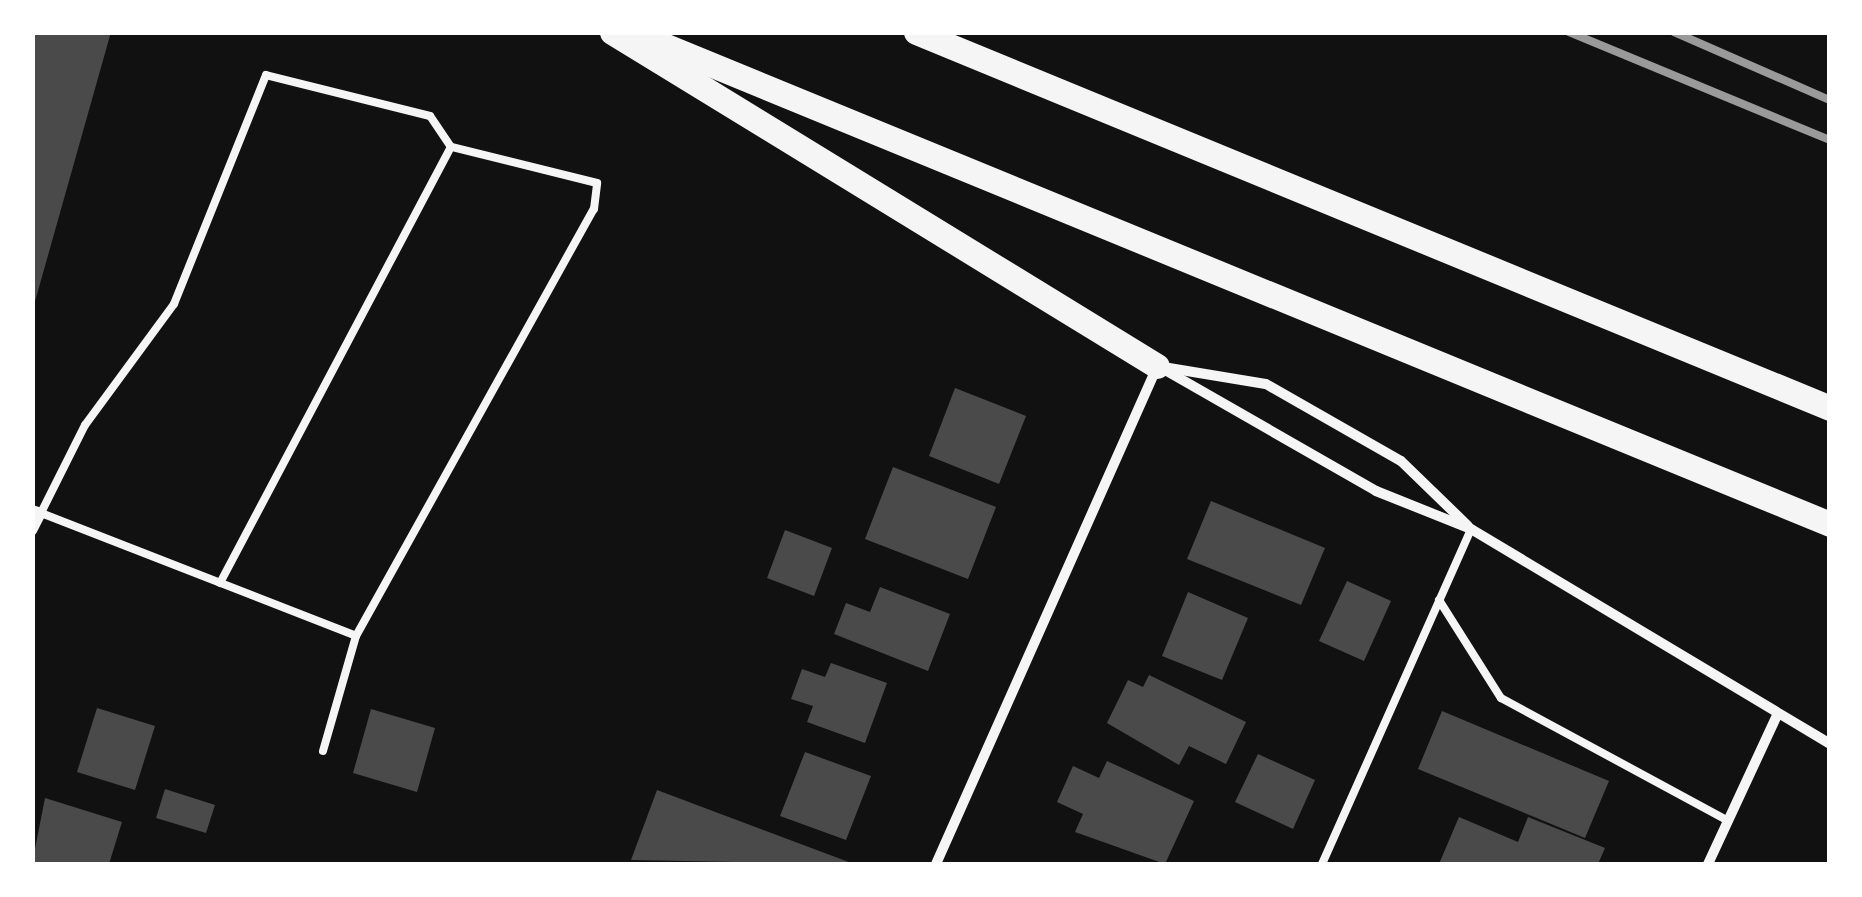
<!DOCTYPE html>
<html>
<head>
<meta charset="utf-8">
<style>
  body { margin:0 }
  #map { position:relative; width:1862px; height:897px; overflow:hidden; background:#111; font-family:Quicksand,sans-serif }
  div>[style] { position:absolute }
  .building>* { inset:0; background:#4a4a4a }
  .service>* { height:8px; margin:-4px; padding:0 4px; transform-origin:4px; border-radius:4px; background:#f5f5f5 }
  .minor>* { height:10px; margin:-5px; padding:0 5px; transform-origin:5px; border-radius:5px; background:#f5f5f5 }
  .primary>* { height:25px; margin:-12.5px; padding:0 12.5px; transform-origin:12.5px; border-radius:12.5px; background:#f5f5f5 }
  .rail>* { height:8px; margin:-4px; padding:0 4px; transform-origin:4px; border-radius:4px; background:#9a9a9a }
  span { translate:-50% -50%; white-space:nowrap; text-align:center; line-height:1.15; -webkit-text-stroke:10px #fff; paint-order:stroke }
  .frame { position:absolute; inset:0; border:35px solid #fff; pointer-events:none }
</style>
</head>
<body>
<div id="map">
  <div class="building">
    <i style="clip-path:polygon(32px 32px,111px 32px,34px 305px,32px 305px)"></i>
    <i style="clip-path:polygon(955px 388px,1026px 416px,999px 484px,929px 456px)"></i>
    <i style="clip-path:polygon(893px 467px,996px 507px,968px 579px,865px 539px)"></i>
    <i style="clip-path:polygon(1211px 501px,1325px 548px,1301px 605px,1187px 559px)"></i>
    <i style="clip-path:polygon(785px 530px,832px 548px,814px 596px,767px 578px)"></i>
    <i style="clip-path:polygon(1347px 581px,1391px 601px,1364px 661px,1319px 641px)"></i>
    <i style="clip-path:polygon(880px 587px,950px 614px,928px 671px,834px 634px,846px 603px,870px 612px)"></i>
    <i style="clip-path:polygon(1188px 592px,1248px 618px,1222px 680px,1162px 656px)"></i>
    <i style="clip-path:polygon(831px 663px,887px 683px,865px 743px,807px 722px,813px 706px,791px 699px,802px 669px,825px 677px)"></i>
    <i style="clip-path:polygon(1149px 675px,1246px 722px,1226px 764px,1189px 746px,1179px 765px,1107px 723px,1128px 680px,1143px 687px)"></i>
    <i style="clip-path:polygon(97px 708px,155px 726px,135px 790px,77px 772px)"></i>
    <i style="clip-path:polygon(371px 709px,435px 728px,417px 792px,353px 773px)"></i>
    <i style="clip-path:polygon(1442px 711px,1609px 781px,1585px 838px,1418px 769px)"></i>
    <i style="clip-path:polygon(805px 752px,871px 776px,846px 840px,780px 816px)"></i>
    <i style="clip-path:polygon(1258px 754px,1315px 780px,1293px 829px,1235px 802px)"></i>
    <i style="clip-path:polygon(1107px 761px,1194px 801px,1165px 864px,1075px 832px,1083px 814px,1057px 802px,1073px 766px,1099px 778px)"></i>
    <i style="clip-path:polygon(165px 789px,215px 805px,206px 833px,156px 818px)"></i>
    <i style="clip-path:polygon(657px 790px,854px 864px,631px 860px)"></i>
    <i style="clip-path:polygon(45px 798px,122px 822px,109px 864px,32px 864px)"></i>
    <i style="clip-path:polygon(1459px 817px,1518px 842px,1528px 817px,1605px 848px,1598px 864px,1439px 864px)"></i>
  </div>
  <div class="service">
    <i style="left:220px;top:583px;width:493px;rotate:-62.1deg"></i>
    <i style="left:1439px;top:600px;width:116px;rotate:57.7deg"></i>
    <i style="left:1501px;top:698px;width:257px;rotate:28.4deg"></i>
    <i style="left:323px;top:751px;width:120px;rotate:-74deg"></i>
    <i style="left:356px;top:636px;width:489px;rotate:-60.9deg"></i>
    <i style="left:594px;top:209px;width:26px;rotate:-83deg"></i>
    <i style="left:597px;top:183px;width:150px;rotate:-166.1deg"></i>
    <i style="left:451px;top:147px;width:37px;rotate:-124deg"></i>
    <i style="left:430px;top:116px;width:169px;rotate:-166deg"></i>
    <i style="left:266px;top:75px;width:247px;rotate:111.9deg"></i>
    <i style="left:174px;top:304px;width:150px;rotate:126.3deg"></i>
    <i style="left:85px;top:425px;width:98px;rotate:116.6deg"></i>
    <i style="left:41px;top:513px;width:338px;rotate:21.3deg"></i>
    <i style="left:1322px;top:864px;width:367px;rotate:-66deg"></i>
  </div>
  <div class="minor">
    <i style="left:1158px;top:366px;width:251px;rotate:29.8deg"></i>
    <i style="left:1376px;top:491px;width:102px;rotate:21.8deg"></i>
    <i style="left:1471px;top:529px;width:418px;rotate:30.9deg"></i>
    <i style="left:1163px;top:367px;width:104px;rotate:9.4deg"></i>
    <i style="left:1266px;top:384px;width:155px;rotate:29.7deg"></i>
    <i style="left:1401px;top:461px;width:93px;rotate:44.1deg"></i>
    <i style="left:32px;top:510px;width:9px;rotate:18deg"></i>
    <i style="left:41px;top:513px;width:20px;rotate:117deg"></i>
    <i style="left:936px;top:864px;width:544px;rotate:-66.03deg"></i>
    <i style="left:1708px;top:864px;width:166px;rotate:-65.1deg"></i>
  </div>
  <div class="primary">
    <i style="left:612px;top:32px;width:639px;rotate:31.5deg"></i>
    <i style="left:632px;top:32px;width:1295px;rotate:22.33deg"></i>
    <i style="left:916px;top:32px;width:988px;rotate:22.36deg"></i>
  </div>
  <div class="rail">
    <i style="left:1569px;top:32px;width:282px;rotate:22.5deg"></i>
    <i style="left:1674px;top:32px;width:170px;rotate:23.6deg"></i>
  </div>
  <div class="frame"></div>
</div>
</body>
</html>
